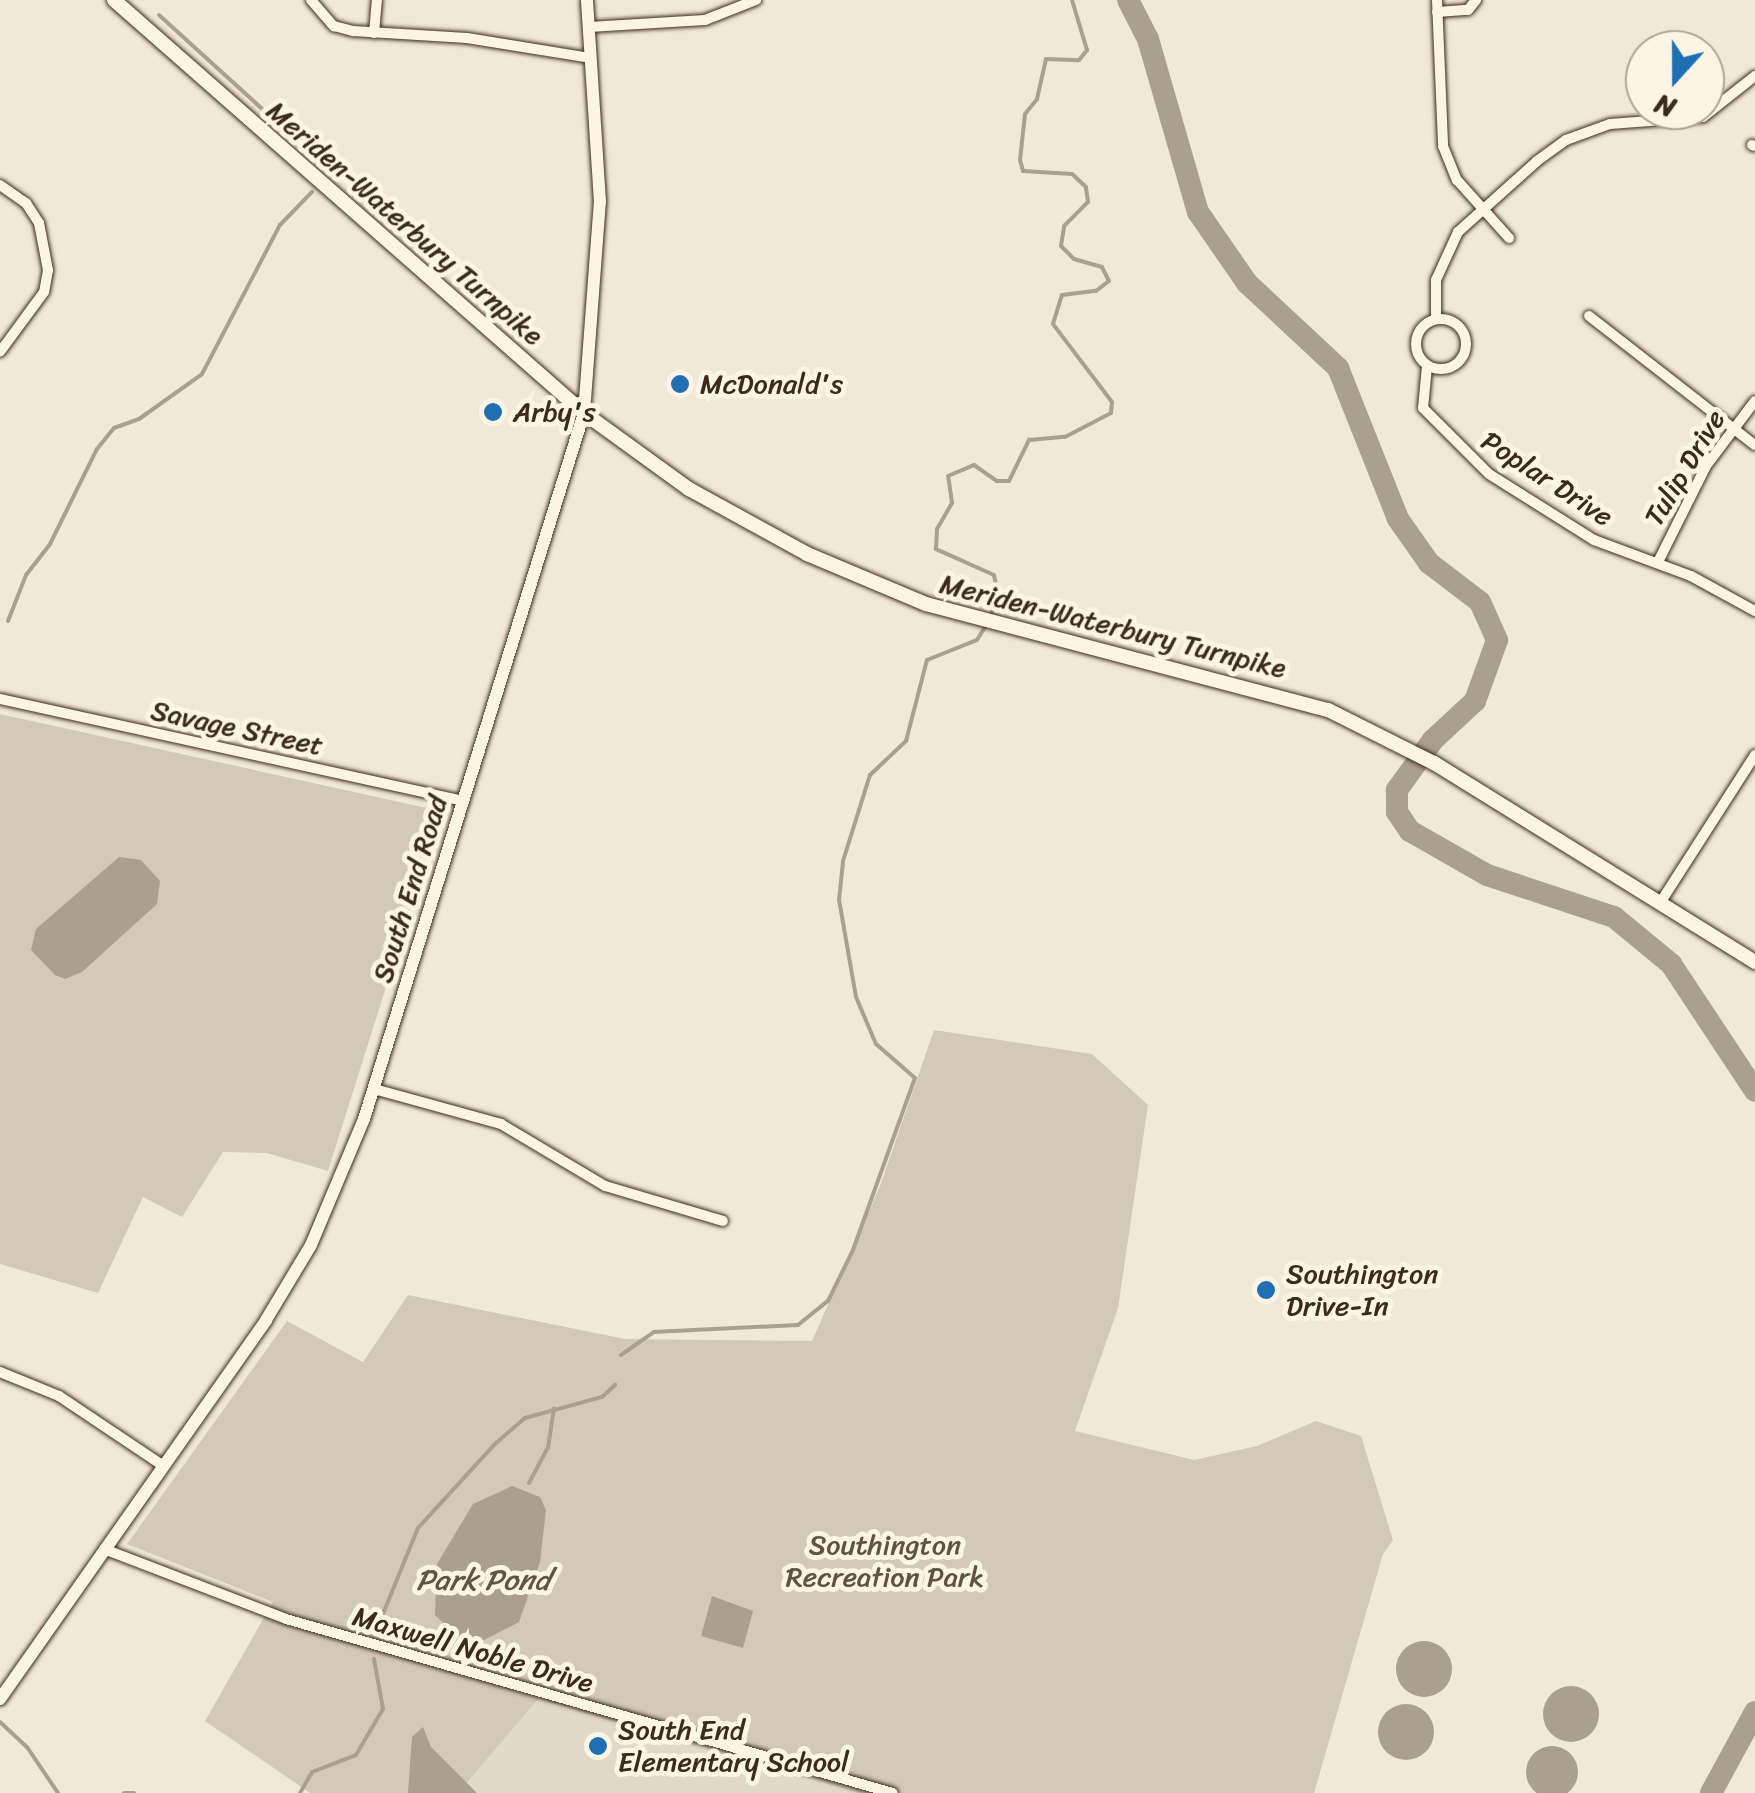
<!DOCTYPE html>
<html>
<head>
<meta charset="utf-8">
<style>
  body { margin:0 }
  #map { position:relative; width:1755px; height:1793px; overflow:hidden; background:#f0e9d9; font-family:Sriracha,sans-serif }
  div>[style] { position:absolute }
  .built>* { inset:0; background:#e1d9c9 }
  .green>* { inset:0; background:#d2c9ba }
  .water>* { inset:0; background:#aaa091 }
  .round { border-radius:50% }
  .stream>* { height:4px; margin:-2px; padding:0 2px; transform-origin:2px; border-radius:2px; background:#aaa091 }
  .river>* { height:22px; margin:-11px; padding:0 11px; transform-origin:11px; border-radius:11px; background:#aaa091 }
  .roads { filter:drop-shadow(0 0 2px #3b2a1e) drop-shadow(0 0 2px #3b2a1e) }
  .minor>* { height:10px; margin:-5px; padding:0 5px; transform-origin:5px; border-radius:5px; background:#fcf5e5 }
  .minor>.ring { margin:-5px; padding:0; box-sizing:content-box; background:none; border:10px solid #fcf5e5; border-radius:50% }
  .tertiary>* { height:12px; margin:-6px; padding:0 6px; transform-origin:6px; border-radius:6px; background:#fcf5e5 }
  .secondary>* { height:14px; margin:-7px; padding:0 7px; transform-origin:7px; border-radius:7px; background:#fcf5e5 }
  .dots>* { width:28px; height:28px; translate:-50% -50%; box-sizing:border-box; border:5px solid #fcf5e5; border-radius:50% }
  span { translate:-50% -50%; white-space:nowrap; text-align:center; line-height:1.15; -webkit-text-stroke:10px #fcf5e5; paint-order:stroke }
  .street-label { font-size:28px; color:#3b2a1e }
  .poi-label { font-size:28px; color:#3b2a1e }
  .left { translate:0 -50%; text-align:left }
  .park-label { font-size:28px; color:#615245 }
  .water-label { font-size:30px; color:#625346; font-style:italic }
  .north { position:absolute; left:1625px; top:30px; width:100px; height:100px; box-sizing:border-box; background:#fcf5e5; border:2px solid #afa495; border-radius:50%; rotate:201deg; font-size:28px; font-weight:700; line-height:40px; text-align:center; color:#3b2a1e }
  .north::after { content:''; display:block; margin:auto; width:35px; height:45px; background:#1f6fb2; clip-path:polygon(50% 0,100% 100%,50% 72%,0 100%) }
</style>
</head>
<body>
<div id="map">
  <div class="built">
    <i style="clip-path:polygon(538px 1698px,858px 1793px,458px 1793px)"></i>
  </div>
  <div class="green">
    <i style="clip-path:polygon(0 714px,436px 810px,440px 816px,328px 1171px,267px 1153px,223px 1152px,182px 1217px,143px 1197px,98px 1293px,0 1264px)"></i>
    <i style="clip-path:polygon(934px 1030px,1092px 1054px,1148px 1105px,1118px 1308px,1075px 1431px,1194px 1460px,1257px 1446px,1316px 1421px,1361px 1436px,1393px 1540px,1383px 1554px,1314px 1793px,858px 1793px,538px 1699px,458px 1793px,310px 1793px,205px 1721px,273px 1602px,127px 1544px,287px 1321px,363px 1362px,408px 1295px,625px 1339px,812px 1341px,880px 1186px)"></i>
  </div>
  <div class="water">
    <i style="clip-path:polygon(119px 857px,141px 860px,160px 881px,157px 904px,82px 972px,65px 979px,55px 975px,31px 950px,36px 929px)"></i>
    <i style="clip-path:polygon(512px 1486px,540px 1497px,546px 1510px,540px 1562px,519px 1622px,484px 1640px,455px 1634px,435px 1615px,437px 1564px,473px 1504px)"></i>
    <i style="clip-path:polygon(712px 1596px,753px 1611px,743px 1648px,701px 1636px)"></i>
    <i class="round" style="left:1396px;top:1641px;width:56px;height:56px"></i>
    <i class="round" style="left:1543px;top:1686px;width:56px;height:56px"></i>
    <i class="round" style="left:1378px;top:1704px;width:56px;height:56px"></i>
    <i style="clip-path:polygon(423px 1727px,431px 1747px,477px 1793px,408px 1793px,412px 1737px)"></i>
    <i class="round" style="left:1526px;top:1746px;width:52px;height:52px"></i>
  </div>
  <div class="stream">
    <i style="left:159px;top:15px;width:226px;rotate:42.3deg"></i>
    <i style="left:991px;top:615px;width:23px;rotate:-72deg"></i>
    <i style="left:998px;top:593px;width:18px;rotate:-103deg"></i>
    <i style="left:994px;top:575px;width:64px;rotate:-155.9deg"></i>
    <i style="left:936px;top:549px;width:20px;rotate:-87deg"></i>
    <i style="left:937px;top:529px;width:30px;rotate:-60deg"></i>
    <i style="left:952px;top:503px;width:27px;rotate:-98deg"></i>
    <i style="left:948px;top:476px;width:28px;rotate:-23deg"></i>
    <i style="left:974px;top:465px;width:28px;rotate:35deg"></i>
    <i style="left:997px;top:481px;width:12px"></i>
    <i style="left:1009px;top:481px;width:46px;rotate:-64deg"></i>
    <i style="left:1029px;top:440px;width:36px;rotate:-5deg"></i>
    <i style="left:1065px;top:437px;width:52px;rotate:-27.6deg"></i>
    <i style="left:1111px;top:413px;width:11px;rotate:-85deg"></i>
    <i style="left:1112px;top:402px;width:98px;rotate:-127.1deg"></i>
    <i style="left:1053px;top:324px;width:30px;rotate:-73deg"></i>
    <i style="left:1062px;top:295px;width:34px;rotate:-7deg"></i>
    <i style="left:1096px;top:291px;width:16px;rotate:-38deg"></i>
    <i style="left:1109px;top:281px;width:16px;rotate:-117deg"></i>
    <i style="left:1102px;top:267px;width:29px;rotate:-164deg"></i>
    <i style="left:1074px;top:259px;width:18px;rotate:-135deg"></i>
    <i style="left:1061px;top:246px;width:20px;rotate:-81deg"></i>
    <i style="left:1064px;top:226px;width:34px;rotate:-45deg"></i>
    <i style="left:1088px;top:202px;width:15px;rotate:-98deg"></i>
    <i style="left:1086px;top:187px;width:19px;rotate:-137deg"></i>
    <i style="left:1072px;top:174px;width:49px;rotate:-176.5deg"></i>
    <i style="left:1023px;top:171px;width:11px;rotate:-105deg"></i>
    <i style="left:1020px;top:160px;width:46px;rotate:-83.8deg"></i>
    <i style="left:1025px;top:114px;width:19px;rotate:-51deg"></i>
    <i style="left:1037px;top:99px;width:41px;rotate:-77.3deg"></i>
    <i style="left:1046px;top:59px;width:33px;rotate:2deg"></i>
    <i style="left:1079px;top:60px;width:13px;rotate:-51deg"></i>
    <i style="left:1087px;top:50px;width:52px;rotate:-106.7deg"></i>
    <i style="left:8px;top:621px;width:49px;rotate:-68.6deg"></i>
    <i style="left:26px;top:575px;width:39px;rotate:-52deg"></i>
    <i style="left:50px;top:544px;width:106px;rotate:-63.7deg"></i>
    <i style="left:97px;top:449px;width:27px;rotate:-51deg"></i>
    <i style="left:114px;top:428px;width:27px;rotate:-20deg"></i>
    <i style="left:139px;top:419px;width:77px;rotate:-35.5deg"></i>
    <i style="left:202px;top:374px;width:168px;rotate:-62.4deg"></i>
    <i style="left:280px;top:225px;width:46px;rotate:-45.9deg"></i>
    <i style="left:621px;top:1355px;width:40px;rotate:-34.9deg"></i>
    <i style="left:654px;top:1332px;width:144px;rotate:-2.8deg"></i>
    <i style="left:798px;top:1325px;width:38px;rotate:-39deg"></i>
    <i style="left:828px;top:1301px;width:57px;rotate:-63.9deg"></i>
    <i style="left:853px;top:1250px;width:183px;rotate:-70.2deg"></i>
    <i style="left:915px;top:1078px;width:52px;rotate:-138.9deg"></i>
    <i style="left:876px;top:1044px;width:51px;rotate:-113.1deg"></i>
    <i style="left:856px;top:997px;width:98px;rotate:-99.9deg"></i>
    <i style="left:839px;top:900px;width:39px;rotate:-84deg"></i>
    <i style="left:843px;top:861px;width:90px;rotate:-72.6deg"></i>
    <i style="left:870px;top:775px;width:50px;rotate:-43.4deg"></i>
    <i style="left:906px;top:741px;width:84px;rotate:-75.5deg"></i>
    <i style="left:927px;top:660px;width:54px;rotate:-21.8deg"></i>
    <i style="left:977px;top:640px;width:19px;rotate:-58deg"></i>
    <i style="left:529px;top:1483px;width:40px;rotate:-62deg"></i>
    <i style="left:548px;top:1448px;width:40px;rotate:-81.5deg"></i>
    <i style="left:378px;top:1626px;width:106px;rotate:-67.8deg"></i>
    <i style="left:418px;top:1528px;width:114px;rotate:-47.5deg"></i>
    <i style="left:495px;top:1444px;width:40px;rotate:-41deg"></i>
    <i style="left:525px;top:1418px;width:80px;rotate:-15.3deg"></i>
    <i style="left:602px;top:1397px;width:18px;rotate:-43deg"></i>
    <i style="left:0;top:1722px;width:37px;rotate:43deg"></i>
    <i style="left:27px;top:1747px;width:55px;rotate:56deg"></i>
    <i style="left:124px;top:1793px;width:10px"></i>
    <i style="left:300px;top:1793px;width:24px;rotate:-60deg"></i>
    <i style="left:312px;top:1772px;width:47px;rotate:-21.1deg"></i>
    <i style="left:356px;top:1755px;width:53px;rotate:-59.6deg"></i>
    <i style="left:383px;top:1709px;width:51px;rotate:-100.2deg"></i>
  </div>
  <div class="river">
    <i style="left:1128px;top:0;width:44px;rotate:62.9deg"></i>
    <i style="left:1148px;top:39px;width:180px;rotate:73.9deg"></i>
    <i style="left:1198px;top:212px;width:86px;rotate:55.4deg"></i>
    <i style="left:1247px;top:283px;width:125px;rotate:43deg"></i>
    <i style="left:1338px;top:368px;width:162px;rotate:68.3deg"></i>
    <i style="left:1398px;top:519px;width:54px;rotate:54.8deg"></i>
    <i style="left:1429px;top:563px;width:64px;rotate:37.4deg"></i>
    <i style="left:1480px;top:602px;width:42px;rotate:65.9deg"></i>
    <i style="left:1497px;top:640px;width:65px;rotate:109.8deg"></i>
    <i style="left:1475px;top:701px;width:57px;rotate:137.1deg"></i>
    <i style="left:1433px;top:740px;width:62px;rotate:125.8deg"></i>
    <i style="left:1397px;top:790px;width:22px;rotate:90deg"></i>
    <i style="left:1397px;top:812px;width:23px;rotate:56deg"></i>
    <i style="left:1410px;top:831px;width:89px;rotate:29.7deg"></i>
    <i style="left:1487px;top:875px;width:134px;rotate:18.3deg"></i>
    <i style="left:1614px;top:917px;width:74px;rotate:39.5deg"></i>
    <i style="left:1671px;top:964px;width:152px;rotate:56.5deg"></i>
    <i style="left:1711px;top:1793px;width:92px;rotate:-61.5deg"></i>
  </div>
  <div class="roads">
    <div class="minor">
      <i style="left:311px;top:0;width:35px;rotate:49deg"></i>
      <i style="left:334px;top:26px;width:20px;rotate:15deg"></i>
      <i style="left:353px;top:31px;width:114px;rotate:3.5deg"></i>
      <i style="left:467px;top:38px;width:126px;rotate:9.2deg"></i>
      <i style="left:1437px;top:0;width:146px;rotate:87.6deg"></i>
      <i style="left:1443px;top:146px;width:37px;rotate:68deg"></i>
      <i style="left:1457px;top:180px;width:78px;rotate:48.1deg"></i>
      <i style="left:1437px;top:12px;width:31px;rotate:-4deg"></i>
      <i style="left:1468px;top:10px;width:13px;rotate:-51deg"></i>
      <i style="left:589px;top:27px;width:116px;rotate:-3.5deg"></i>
      <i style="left:705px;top:20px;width:55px;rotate:-21.4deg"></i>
      <i style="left:374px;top:33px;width:33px;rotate:-85deg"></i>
      <i style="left:1752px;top:145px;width:3px;rotate:18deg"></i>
      <i style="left:0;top:185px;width:32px;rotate:35deg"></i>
      <i style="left:26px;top:203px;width:24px;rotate:57deg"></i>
      <i style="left:39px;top:223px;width:48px;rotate:79.2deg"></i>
      <i style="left:48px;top:270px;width:22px;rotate:100deg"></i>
      <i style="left:44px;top:292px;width:74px;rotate:126.3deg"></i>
      <i style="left:1589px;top:316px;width:210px;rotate:37.9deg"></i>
      <i class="ring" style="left:1416px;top:319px;width:40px;height:40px"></i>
      <i style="left:1436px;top:319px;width:39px;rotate:-90deg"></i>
      <i style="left:1436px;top:280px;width:53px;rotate:-65.4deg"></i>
      <i style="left:1458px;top:232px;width:106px;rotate:-41.9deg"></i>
      <i style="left:1537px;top:161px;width:36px;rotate:-36deg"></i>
      <i style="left:1566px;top:140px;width:47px;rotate:-20deg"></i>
      <i style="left:1610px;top:124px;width:93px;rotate:-4.3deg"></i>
      <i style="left:1703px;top:117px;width:66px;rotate:-38.3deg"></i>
      <i style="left:1427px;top:366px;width:42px;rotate:95.4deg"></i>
      <i style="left:1423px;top:408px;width:93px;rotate:45deg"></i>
      <i style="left:1489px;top:474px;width:124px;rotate:32.2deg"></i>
      <i style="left:1594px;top:540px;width:103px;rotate:20.4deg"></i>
      <i style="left:1691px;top:576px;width:73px;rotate:28.7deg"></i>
      <i style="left:1658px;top:562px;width:107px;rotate:-63.4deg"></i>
      <i style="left:1706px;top:466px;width:81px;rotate:-53deg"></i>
      <i style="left:0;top:699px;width:475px;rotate:12.4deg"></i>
      <i style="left:1660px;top:903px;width:176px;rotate:-57.3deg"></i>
      <i style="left:374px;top:1089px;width:132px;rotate:15.4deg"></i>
      <i style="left:501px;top:1124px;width:121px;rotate:30.8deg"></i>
      <i style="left:605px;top:1186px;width:123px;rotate:16.5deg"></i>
      <i style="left:0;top:1372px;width:64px;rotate:22.1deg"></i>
      <i style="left:59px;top:1396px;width:124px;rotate:33.8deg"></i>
      <i style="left:104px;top:1549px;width:195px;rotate:21deg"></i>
      <i style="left:286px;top:1619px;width:631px;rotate:16deg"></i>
    </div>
    <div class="tertiary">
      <i style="left:0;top:1699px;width:463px;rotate:-54.9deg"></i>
      <i style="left:266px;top:1320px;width:87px;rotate:-59deg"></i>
      <i style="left:311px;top:1245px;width:137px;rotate:-67.2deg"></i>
      <i style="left:364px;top:1119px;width:739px;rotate:-72.69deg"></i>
      <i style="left:584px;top:413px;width:212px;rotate:-85.7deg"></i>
      <i style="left:600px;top:202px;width:202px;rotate:-93.7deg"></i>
    </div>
    <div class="secondary">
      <i style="left:114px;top:0;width:626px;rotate:41.31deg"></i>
      <i style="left:584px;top:413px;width:130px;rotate:35.9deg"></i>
      <i style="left:689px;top:489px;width:135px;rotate:28.8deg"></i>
      <i style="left:807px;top:554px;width:129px;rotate:22.8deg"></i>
      <i style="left:926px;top:604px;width:416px;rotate:14.8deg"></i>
      <i style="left:1328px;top:710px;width:119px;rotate:26.6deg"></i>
      <i style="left:1434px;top:763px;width:378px;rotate:31.8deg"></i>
    </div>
  </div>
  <div class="dots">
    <i style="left:680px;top:384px;background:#1f6fb2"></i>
    <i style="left:493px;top:412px;background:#1f6fb2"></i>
    <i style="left:1266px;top:1290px;background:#1f6fb2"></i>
    <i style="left:598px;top:1746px;background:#1f6fb2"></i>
  </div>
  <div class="street-label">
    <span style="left:405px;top:223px;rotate:41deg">Meriden-Waterbury Turnpike</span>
    <span style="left:1685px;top:468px;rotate:-59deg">Tulip Drive</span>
    <span style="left:1547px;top:479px;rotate:33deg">Poplar Drive</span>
    <span style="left:1113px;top:626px;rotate:14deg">Meriden-Waterbury Turnpike</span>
    <span style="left:237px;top:728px;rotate:12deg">Savage Street</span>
    <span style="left:410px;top:889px;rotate:-73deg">South End Road</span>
    <span style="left:473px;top:1650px;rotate:16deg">Maxwell Noble Drive</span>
  </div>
  <div class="poi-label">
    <span class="left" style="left:700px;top:384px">McDonald's</span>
    <span class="left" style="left:513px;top:412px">Arby's</span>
    <span class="left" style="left:1286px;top:1290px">Southington<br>Drive-In</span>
    <span class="left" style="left:618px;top:1746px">South End<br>Elementary School</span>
  </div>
  <div class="park-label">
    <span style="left:885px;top:1561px">Southington<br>Recreation Park</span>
  </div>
  <div class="water-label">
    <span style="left:483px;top:1580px">Park Pond</span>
  </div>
  <div class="north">N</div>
</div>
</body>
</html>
